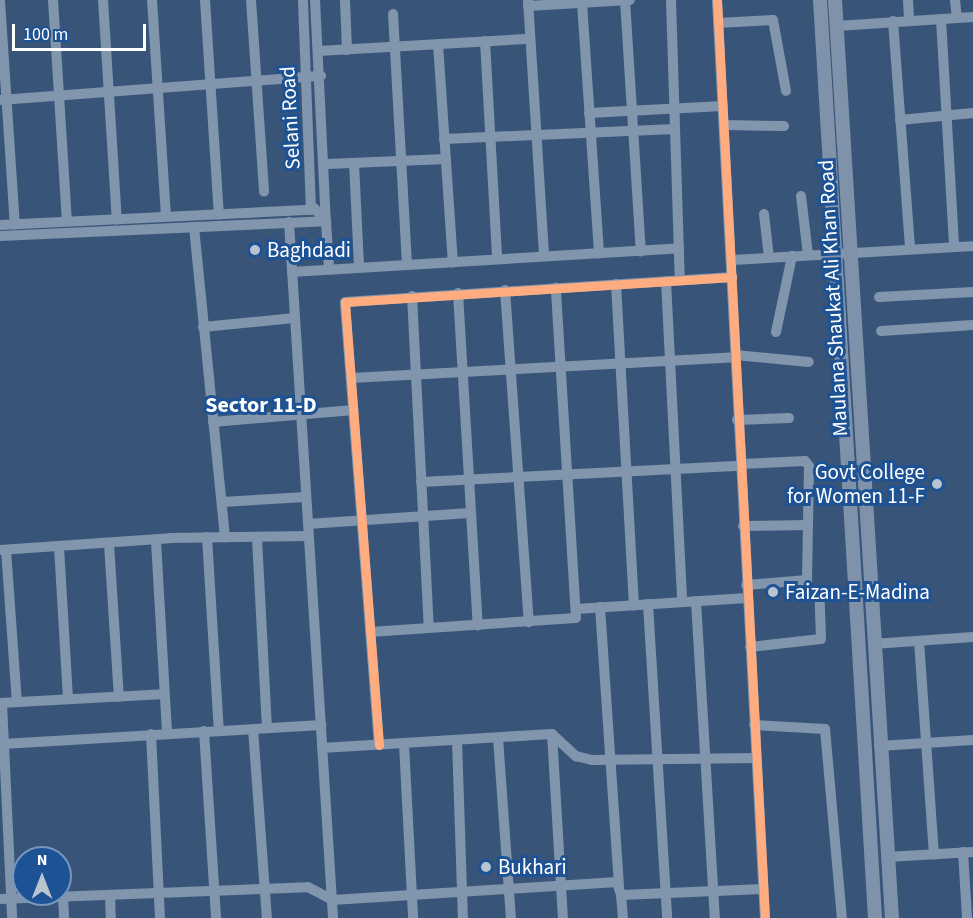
<!DOCTYPE html>
<html>
<head>
<meta charset="utf-8">
<style>
  body { margin:0 }
  #map { position:relative; width:973px; height:918px; overflow:hidden; background:#385579; font-family:"Source Sans 3",sans-serif }
  div>[style] { position:absolute }
  .minor>* { height:10px; margin:-5px; padding:0 5px; transform-origin:5px; border-radius:5px; background:#8195ac }
  .major>* { height:14px; margin:-7px; padding:0 7px; transform-origin:7px; border-radius:7px; background:#7f92aa }
  .cycleway>* { height:9px; margin:-4.5px; padding:0 4.5px; transform-origin:4.5px; border-radius:4.5px; background:#ffac80 }
  .dots>* { width:16px; height:16px; translate:-50% -50%; box-sizing:border-box; border:3px solid #1d5294; border-radius:50% }
  span { translate:-50% -50%; white-space:nowrap; text-align:center; line-height:1.15; -webkit-text-stroke:6px #1d5294; paint-order:stroke }
  .street-label { font-size:21px; color:#fff }
  .poi-label { font-size:21px; color:#fff }
  .left { translate:0 -50%; text-align:left }
  .right { translate:-100% -50%; text-align:right }
  .neighbourhood-label { font-size:22px; color:#fff; font-weight:700 }
  .north { position:absolute; left:12px; top:846px; width:60px; height:60px; box-sizing:border-box; background:#1d5294; border:2px solid #7797bf; border-radius:50%; rotate:0deg; font-size:16px; font-weight:700; line-height:24px; text-align:center; color:#fff }
  .north::after { content:''; display:block; margin:auto; width:21px; height:27px; background:#b9c4d0; clip-path:polygon(50% 0,100% 100%,50% 72%,0 100%) }
  .scale { position:absolute; left:12px; top:24px; width:134px; height:27px; box-sizing:border-box; border:3px solid #fff; border-top:0; padding-left:8px; font-size:18px; line-height:21px; white-space:nowrap; color:#fff; -webkit-text-stroke:4px #1d5294; paint-order:stroke }
</style>
</head>
<body>
<div id="map">
  <div class="minor">
    <i style="left:53px;top:0;width:222px;rotate:86.4deg"></i>
    <i style="left:103px;top:0;width:220px;rotate:86.4deg"></i>
    <i style="left:152px;top:0;width:217px;rotate:86.3deg"></i>
    <i style="left:205px;top:0;width:215px;rotate:86.3deg"></i>
    <i style="left:251px;top:0;width:192px;rotate:86.1deg"></i>
    <i style="left:315px;top:0;width:221px;rotate:87.2deg"></i>
    <i style="left:345px;top:0;width:50px;rotate:87.7deg"></i>
    <i style="left:528px;top:0;width:256px;rotate:86.4deg"></i>
    <i style="left:625px;top:0;width:252px;rotate:86.4deg"></i>
    <i style="left:671px;top:0;width:280px;rotate:88.2deg"></i>
    <i style="left:717px;top:0;width:919px;rotate:87.01deg"></i>
    <i style="left:908px;top:0;width:21px;rotate:87deg"></i>
    <i style="left:955px;top:0;width:18px;rotate:84deg"></i>
    <i style="left:0;top:1px;width:224px;rotate:86.2deg"></i>
    <i style="left:582px;top:3px;width:251px;rotate:86.1deg"></i>
    <i style="left:528px;top:6px;width:102px;rotate:-3.4deg"></i>
    <i style="left:393px;top:14px;width:250px;rotate:86.8deg"></i>
    <i style="left:941px;top:19px;width:228px;rotate:86.7deg"></i>
    <i style="left:893px;top:21px;width:229px;rotate:85.7deg"></i>
    <i style="left:718px;top:23px;width:55px;rotate:-3.1deg"></i>
    <i style="left:773px;top:20px;width:72px;rotate:79.6deg"></i>
    <i style="left:837px;top:26px;width:136px;rotate:-3.8deg"></i>
    <i style="left:485px;top:41px;width:218px;rotate:86.8deg"></i>
    <i style="left:438px;top:44px;width:219px;rotate:86.1deg"></i>
    <i style="left:319px;top:51px;width:211px;rotate:-3.3deg"></i>
    <i style="left:0;top:100px;width:322px;rotate:-4.3deg"></i>
    <i style="left:589px;top:113px;width:134px;rotate:-3deg"></i>
    <i style="left:900px;top:120px;width:73px;rotate:-5.5deg"></i>
    <i style="left:724px;top:125px;width:60px;rotate:1deg"></i>
    <i style="left:444px;top:139px;width:231px;rotate:-2.5deg"></i>
    <i style="left:354px;top:163px;width:104px;rotate:87.2deg"></i>
    <i style="left:327px;top:164px;width:119px;rotate:-2.4deg"></i>
    <i style="left:801px;top:196px;width:59px;rotate:83.2deg"></i>
    <i style="left:314px;top:208px;width:18px;rotate:47deg"></i>
    <i style="left:326px;top:221px;width:48px;rotate:86.4deg"></i>
    <i style="left:764px;top:214px;width:44px;rotate:83.5deg"></i>
    <i style="left:289px;top:222px;width:697px;rotate:86.38deg"></i>
    <i style="left:0;top:225px;width:311px;rotate:-2.8deg"></i>
    <i style="left:311px;top:210px;width:210px;rotate:-92.2deg"></i>
    <i style="left:194px;top:227px;width:312px;rotate:84.3deg"></i>
    <i style="left:0;top:236px;width:326px;rotate:-2.6deg"></i>
    <i style="left:732px;top:260px;width:241px;rotate:-3.3deg"></i>
    <i style="left:292px;top:272px;width:388px;rotate:-3.5deg"></i>
    <i style="left:666px;top:281px;width:321px;rotate:87.1deg"></i>
    <i style="left:616px;top:284px;width:322px;rotate:86.8deg"></i>
    <i style="left:505px;top:290px;width:333px;rotate:85.9deg"></i>
    <i style="left:458px;top:293px;width:333px;rotate:86.6deg"></i>
    <i style="left:412px;top:296px;width:332px;rotate:87.1deg"></i>
    <i style="left:879px;top:297px;width:94px;rotate:-3deg"></i>
    <i style="left:203px;top:327px;width:92px;rotate:-5.6deg"></i>
    <i style="left:881px;top:331px;width:92px;rotate:-3.7deg"></i>
    <i style="left:776px;top:332px;width:78px;rotate:-78.1deg"></i>
    <i style="left:735px;top:355px;width:74px;rotate:5.4deg"></i>
    <i style="left:351px;top:378px;width:385px;rotate:-3.1deg"></i>
    <i style="left:737px;top:420px;width:52px;rotate:-2.2deg"></i>
    <i style="left:213px;top:422px;width:141px;rotate:-4.9deg"></i>
    <i style="left:740px;top:464px;width:65px;rotate:-2.6deg"></i>
    <i style="left:805px;top:461px;width:6px;rotate:51deg"></i>
    <i style="left:809px;top:466px;width:114px;rotate:91deg"></i>
    <i style="left:807px;top:580px;width:61px;rotate:175.3deg"></i>
    <i style="left:421px;top:482px;width:319px;rotate:-2.9deg"></i>
    <i style="left:222px;top:502px;width:84px;rotate:-3.4deg"></i>
    <i style="left:308px;top:524px;width:162px;rotate:-3.9deg"></i>
    <i style="left:743px;top:526px;width:65px;rotate:-0.9deg"></i>
    <i style="left:207px;top:537px;width:194px;rotate:86.5deg"></i>
    <i style="left:257px;top:538px;width:190px;rotate:87deg"></i>
    <i style="left:156px;top:541px;width:192px;rotate:86.7deg"></i>
    <i style="left:109px;top:544px;width:153px;rotate:86.3deg"></i>
    <i style="left:59px;top:547px;width:152px;rotate:86.6deg"></i>
    <i style="left:0;top:550px;width:170px;rotate:-4deg"></i>
    <i style="left:170px;top:538px;width:139px;rotate:-0.8deg"></i>
    <i style="left:6px;top:550px;width:152px;rotate:85.9deg"></i>
    <i style="left:696px;top:601px;width:318px;rotate:86.6deg"></i>
    <i style="left:648px;top:604px;width:315px;rotate:86.5deg"></i>
    <i style="left:600px;top:607px;width:279px;rotate:86.1deg"></i>
    <i style="left:576px;top:609px;width:171px;rotate:-3.7deg"></i>
    <i style="left:370px;top:632px;width:206px;rotate:-3.9deg"></i>
    <i style="left:576px;top:618px;width:331px;rotate:-93.5deg"></i>
    <i style="left:919px;top:641px;width:214px;rotate:86deg"></i>
    <i style="left:873px;top:644px;width:100px;rotate:-4deg"></i>
    <i style="left:750px;top:647px;width:71px;rotate:-6.4deg"></i>
    <i style="left:821px;top:639px;width:36px;rotate:-92deg"></i>
    <i style="left:0;top:703px;width:164px;rotate:-3.1deg"></i>
    <i style="left:2px;top:703px;width:215px;rotate:87.3deg"></i>
    <i style="left:754px;top:725px;width:71px;rotate:3.2deg"></i>
    <i style="left:825px;top:729px;width:190px;rotate:84.9deg"></i>
    <i style="left:253px;top:729px;width:190px;rotate:85.8deg"></i>
    <i style="left:204px;top:731px;width:187px;rotate:86.3deg"></i>
    <i style="left:151px;top:734px;width:184px;rotate:87.2deg"></i>
    <i style="left:552px;top:734px;width:184px;rotate:86.6deg"></i>
    <i style="left:498px;top:738px;width:180px;rotate:85.9deg"></i>
    <i style="left:457px;top:740px;width:178px;rotate:88.1deg"></i>
    <i style="left:3px;top:744px;width:319px;rotate:-3.4deg"></i>
    <i style="left:404px;top:744px;width:174px;rotate:87deg"></i>
    <i style="left:379px;top:745px;width:444px;rotate:-94.4deg"></i>
    <i style="left:345px;top:302px;width:388px;rotate:-3.7deg"></i>
    <i style="left:879px;top:746px;width:94px;rotate:-3.7deg"></i>
    <i style="left:322px;top:748px;width:230px;rotate:-3.5deg"></i>
    <i style="left:552px;top:734px;width:33px;rotate:43deg"></i>
    <i style="left:576px;top:756px;width:16px;rotate:14deg"></i>
    <i style="left:592px;top:760px;width:164px;rotate:-0.7deg"></i>
    <i style="left:963px;top:852px;width:66px;rotate:86.5deg"></i>
    <i style="left:887px;top:857px;width:86px;rotate:-3.3deg"></i>
    <i style="left:110px;top:895px;width:23px;rotate:88deg"></i>
    <i style="left:621px;top:895px;width:23px;rotate:85deg"></i>
    <i style="left:63px;top:897px;width:21px;rotate:87deg"></i>
    <i style="left:0;top:899px;width:308px;rotate:-2.2deg"></i>
    <i style="left:308px;top:887px;width:27px;rotate:28deg"></i>
    <i style="left:332px;top:900px;width:286px;rotate:-3.6deg"></i>
    <i style="left:617px;top:882px;width:14px;rotate:73deg"></i>
    <i style="left:621px;top:895px;width:142px;rotate:-2.4deg"></i>
  </div>
  <div class="major">
    <i style="left:820px;top:0;width:920px;rotate:86.57deg"></i>
    <i style="left:835px;top:0;width:920px;rotate:86.45deg"></i>
  </div>
  <div class="cycleway">
    <i style="left:717px;top:0;width:919px;rotate:87.01deg"></i>
    <i style="left:379px;top:745px;width:444px;rotate:-94.4deg"></i>
    <i style="left:345px;top:302px;width:388px;rotate:-3.7deg"></i>
  </div>
  <div class="dots">
    <i style="left:255px;top:250px;background:#b9c4d0"></i>
    <i style="left:937px;top:484px;background:#b9c4d0"></i>
    <i style="left:773px;top:592px;background:#b9c4d0"></i>
    <i style="left:486px;top:867px;background:#b9c4d0"></i>
  </div>
  <div class="street-label">
    <span style="left:290px;top:118px;rotate:-93deg">Selani Road</span>
    <span style="left:833px;top:298px;rotate:-93deg">Maulana Shaukat Ali Khan Road</span>
  </div>
  <div class="poi-label">
    <span class="left" style="left:267px;top:250px">Baghdadi</span>
    <span class="right" style="left:925px;top:484px">Govt College<br>for Women 11-F</span>
    <span class="left" style="left:785px;top:592px">Faizan-E-Madina</span>
    <span class="left" style="left:498px;top:867px">Bukhari</span>
  </div>
  <div class="neighbourhood-label">
    <span style="left:261px;top:406px">Sector 11-D</span>
  </div>
  <div class="north">N</div>
  <div class="scale">100 m</div>
</div>
</body>
</html>
